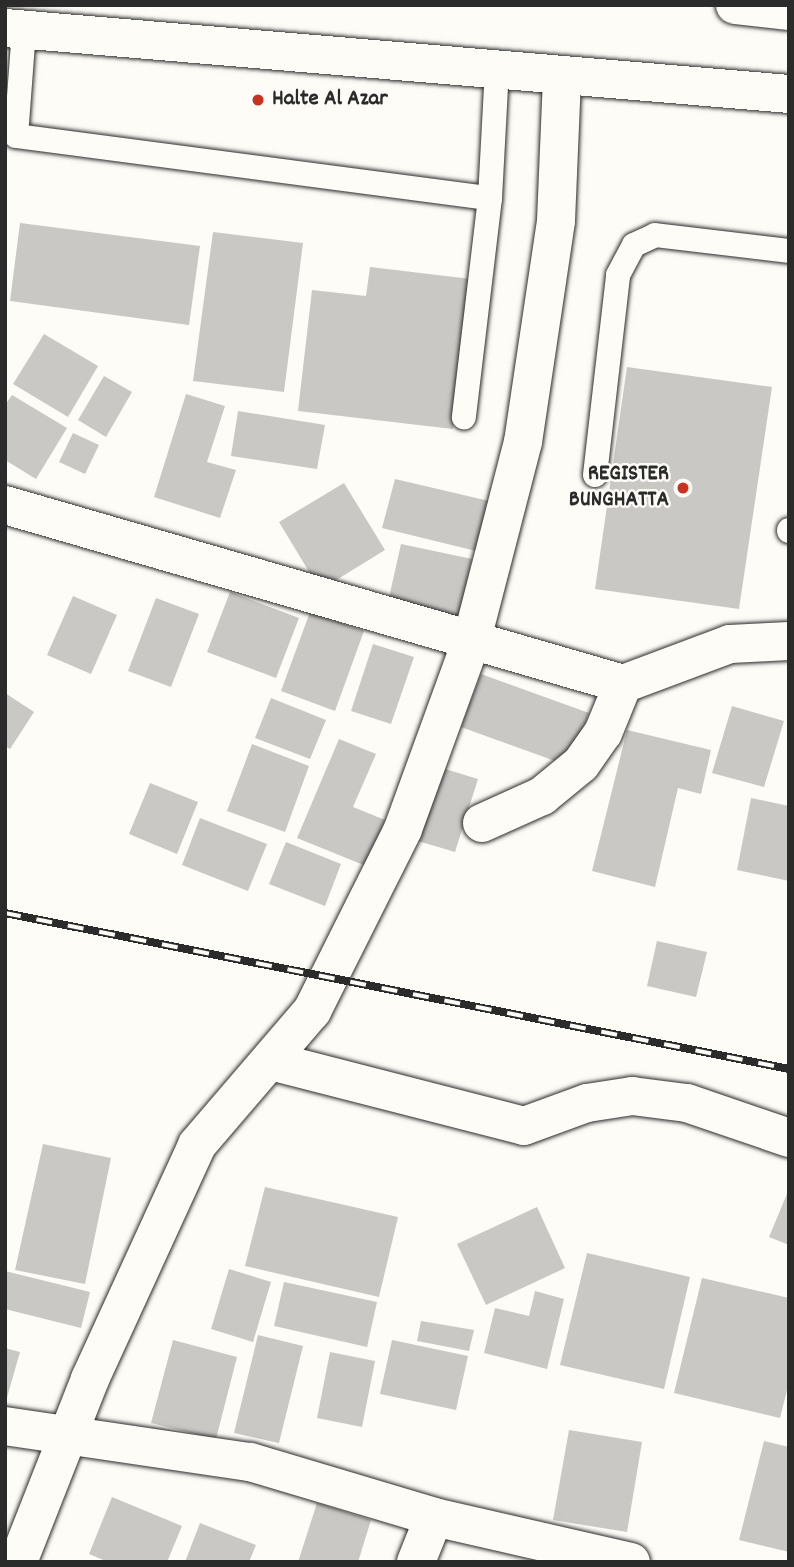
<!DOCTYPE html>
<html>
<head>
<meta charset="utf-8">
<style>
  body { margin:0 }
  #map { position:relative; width:794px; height:1567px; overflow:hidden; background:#fdfcf7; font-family:Dekko,sans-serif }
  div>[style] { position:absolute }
  .building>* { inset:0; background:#c9c8c4 }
  .roads { filter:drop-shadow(0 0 2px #2b2b2b) drop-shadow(0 0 2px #2b2b2b) }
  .service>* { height:24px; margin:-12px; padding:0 12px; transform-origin:12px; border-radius:12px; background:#fdfcf7 }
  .minor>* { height:38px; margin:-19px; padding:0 19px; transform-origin:19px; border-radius:19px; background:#fdfcf7 }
  .primary>* { height:38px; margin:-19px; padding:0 19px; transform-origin:19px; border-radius:19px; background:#fdfcf7 }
  .rail>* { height:8px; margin-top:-4px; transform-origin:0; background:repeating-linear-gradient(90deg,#fdfcf7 0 16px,#2b2b2b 0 32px); box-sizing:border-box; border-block:2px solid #2b2b2b }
  .dots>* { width:19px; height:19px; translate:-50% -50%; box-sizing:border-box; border:4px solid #fdfcf7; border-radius:50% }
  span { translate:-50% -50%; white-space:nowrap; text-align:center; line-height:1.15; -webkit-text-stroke:5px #fdfcf7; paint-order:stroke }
  .poi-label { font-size:23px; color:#2b2b2b; font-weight:700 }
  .left { translate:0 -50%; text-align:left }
  .right { translate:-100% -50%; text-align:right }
  .frame { position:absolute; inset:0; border:7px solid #2b2b2b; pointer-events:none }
</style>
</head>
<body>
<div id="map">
  <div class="building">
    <i style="clip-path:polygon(20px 223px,200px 246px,189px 325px,10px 301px)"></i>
    <i style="clip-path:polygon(213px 232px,303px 243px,284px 392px,193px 381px)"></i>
    <i style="clip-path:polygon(370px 267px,471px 279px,453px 429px,298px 411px,312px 290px,366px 296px)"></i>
    <i style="clip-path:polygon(44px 334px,98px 366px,68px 417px,13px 384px)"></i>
    <i style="clip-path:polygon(627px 367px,772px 387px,739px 609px,595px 589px)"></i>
    <i style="clip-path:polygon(104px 376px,132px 392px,106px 437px,78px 420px)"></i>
    <i style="clip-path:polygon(186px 394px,225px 406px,207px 462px,236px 470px,220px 518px,154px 497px)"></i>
    <i style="clip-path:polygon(12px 395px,67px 428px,36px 479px,5px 460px,5px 405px)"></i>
    <i style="clip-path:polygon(238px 411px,325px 425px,317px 469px,231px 456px)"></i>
    <i style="clip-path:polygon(73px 433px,99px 445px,85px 474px,59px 462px)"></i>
    <i style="clip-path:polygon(395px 479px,489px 501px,476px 551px,382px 528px)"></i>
    <i style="clip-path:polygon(344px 483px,385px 550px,320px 590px,279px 522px)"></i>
    <i style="clip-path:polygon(401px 544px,472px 559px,459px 617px,388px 602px)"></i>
    <i style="clip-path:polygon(230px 592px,299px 618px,276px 678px,207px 652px)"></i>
    <i style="clip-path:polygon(73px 596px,117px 615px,91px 674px,47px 655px)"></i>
    <i style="clip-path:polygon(156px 598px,199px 614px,171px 687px,128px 671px)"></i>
    <i style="clip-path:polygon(310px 612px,364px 631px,335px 711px,281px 691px)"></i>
    <i style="clip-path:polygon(373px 644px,414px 657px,391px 724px,351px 711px)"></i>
    <i style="clip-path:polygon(481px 674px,589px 713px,569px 766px,461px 727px)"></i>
    <i style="clip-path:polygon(5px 693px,34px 712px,10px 749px,5px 746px)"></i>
    <i style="clip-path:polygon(271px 698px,326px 720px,310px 759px,255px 738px)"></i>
    <i style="clip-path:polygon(732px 706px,784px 721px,764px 787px,712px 773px)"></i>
    <i style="clip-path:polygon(627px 730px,711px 750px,701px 794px,678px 788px,655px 887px,592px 871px)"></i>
    <i style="clip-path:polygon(339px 739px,376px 754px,353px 807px,385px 820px,366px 866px,297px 838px)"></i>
    <i style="clip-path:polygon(252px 744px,309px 766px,285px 832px,227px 811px)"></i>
    <i style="clip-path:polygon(432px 765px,478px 779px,455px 852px,408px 838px)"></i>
    <i style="clip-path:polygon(150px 783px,198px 802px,177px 854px,129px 834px)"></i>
    <i style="clip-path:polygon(751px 798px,789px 806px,789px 881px,737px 870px)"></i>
    <i style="clip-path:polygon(200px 818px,267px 844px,248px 891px,182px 865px)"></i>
    <i style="clip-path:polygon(286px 842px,341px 864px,325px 906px,269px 884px)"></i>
    <i style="clip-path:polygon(657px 941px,707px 952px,696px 997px,647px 986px)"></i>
    <i style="clip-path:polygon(43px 1144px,111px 1158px,85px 1284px,15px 1270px)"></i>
    <i style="clip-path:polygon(265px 1187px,398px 1217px,379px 1297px,245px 1266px)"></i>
    <i style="clip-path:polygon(789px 1189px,789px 1245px,769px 1237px)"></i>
    <i style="clip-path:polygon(537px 1207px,565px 1268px,486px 1305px,457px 1244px)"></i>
    <i style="clip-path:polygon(587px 1253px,690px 1277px,664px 1389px,560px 1365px)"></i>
    <i style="clip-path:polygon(229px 1269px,271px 1282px,253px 1342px,211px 1329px)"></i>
    <i style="clip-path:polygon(5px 1271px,90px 1292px,81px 1328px,5px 1309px)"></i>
    <i style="clip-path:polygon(702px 1278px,789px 1298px,789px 1382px,780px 1418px,674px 1393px)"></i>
    <i style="clip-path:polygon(284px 1282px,377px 1302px,367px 1347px,274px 1326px)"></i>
    <i style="clip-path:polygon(535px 1291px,564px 1299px,547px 1369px,484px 1353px,495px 1308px,529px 1316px)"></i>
    <i style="clip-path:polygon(421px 1321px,474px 1330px,469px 1351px,417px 1341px)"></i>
    <i style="clip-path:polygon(258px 1335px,303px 1346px,279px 1443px,234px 1433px)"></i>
    <i style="clip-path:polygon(173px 1340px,237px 1357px,216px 1439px,151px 1423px)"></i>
    <i style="clip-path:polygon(392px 1340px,468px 1356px,456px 1410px,380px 1394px)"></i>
    <i style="clip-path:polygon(5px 1348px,20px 1352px,6px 1401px,5px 1401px)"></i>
    <i style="clip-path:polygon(330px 1352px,375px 1361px,362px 1427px,317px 1418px)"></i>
    <i style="clip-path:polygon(569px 1430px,642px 1442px,627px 1532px,553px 1520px)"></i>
    <i style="clip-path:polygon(764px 1441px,789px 1447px,789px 1552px,739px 1540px)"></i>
    <i style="clip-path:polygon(112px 1497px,182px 1526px,167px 1562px,108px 1562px,89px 1554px)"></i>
    <i style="clip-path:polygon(317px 1503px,371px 1520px,358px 1562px,298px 1562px)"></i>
    <i style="clip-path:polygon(200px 1523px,256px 1545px,249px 1562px,185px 1562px)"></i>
  </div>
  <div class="roads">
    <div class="service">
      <i style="left:24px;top:30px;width:106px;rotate:94.3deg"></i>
      <i style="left:16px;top:136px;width:478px;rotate:7.5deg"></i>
      <i style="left:490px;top:198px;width:221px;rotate:96.8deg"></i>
      <i style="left:490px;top:198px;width:129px;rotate:-86.9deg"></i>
      <i style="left:595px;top:475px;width:201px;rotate:-83.4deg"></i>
      <i style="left:618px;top:275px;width:34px;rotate:-62deg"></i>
      <i style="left:634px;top:245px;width:23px;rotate:-25deg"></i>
      <i style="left:655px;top:235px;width:135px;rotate:6.8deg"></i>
      <i style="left:789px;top:531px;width:1px;rotate:-90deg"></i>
    </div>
    <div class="minor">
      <i style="left:5px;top:505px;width:643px;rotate:16.15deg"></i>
      <i style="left:623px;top:684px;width:114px;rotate:-20.5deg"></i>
      <i style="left:730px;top:644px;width:59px;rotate:-2.9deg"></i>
      <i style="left:482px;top:823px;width:66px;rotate:-24.2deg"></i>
      <i style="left:542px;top:796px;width:50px;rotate:-39.4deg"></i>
      <i style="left:581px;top:764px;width:38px;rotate:-55deg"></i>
      <i style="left:603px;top:733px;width:53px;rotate:-67.8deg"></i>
      <i style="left:275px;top:1062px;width:257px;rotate:14.4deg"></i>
      <i style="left:524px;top:1126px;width:67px;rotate:-20.1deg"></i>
      <i style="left:587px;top:1103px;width:46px;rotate:-8.8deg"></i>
      <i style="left:632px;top:1096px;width:55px;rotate:7.3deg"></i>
      <i style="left:687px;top:1103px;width:108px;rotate:18.9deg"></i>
      <i style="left:5px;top:1426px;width:248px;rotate:8.4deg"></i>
      <i style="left:250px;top:1462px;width:192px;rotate:16.6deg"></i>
      <i style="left:434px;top:1517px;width:202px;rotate:12.9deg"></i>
      <i style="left:18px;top:1562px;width:197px;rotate:-68.5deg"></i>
      <i style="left:90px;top:1379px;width:257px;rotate:-65.4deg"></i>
      <i style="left:197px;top:1145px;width:177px;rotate:-49.4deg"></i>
      <i style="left:312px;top:1011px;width:203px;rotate:-63.4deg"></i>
      <i style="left:403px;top:829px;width:202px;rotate:-70deg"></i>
      <i style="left:472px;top:639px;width:203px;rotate:-75.5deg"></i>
      <i style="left:523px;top:442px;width:223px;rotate:-81.5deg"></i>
      <i style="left:556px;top:221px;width:145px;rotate:-87.6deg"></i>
      <i style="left:416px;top:1562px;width:48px;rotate:-68.2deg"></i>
    </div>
    <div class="primary">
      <i style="left:735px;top:5px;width:54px;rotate:6.3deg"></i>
      <i style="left:5px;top:28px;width:787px;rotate:4.81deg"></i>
    </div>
  </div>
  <div class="rail">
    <i style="left:5px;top:913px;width:799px;rotate:11.25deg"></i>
  </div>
  <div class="dots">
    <i style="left:258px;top:100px;background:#c8321e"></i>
    <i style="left:683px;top:488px;background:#c8321e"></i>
  </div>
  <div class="poi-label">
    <span class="left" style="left:272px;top:100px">Halte Al Azar</span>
    <span class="right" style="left:669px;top:488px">REGISTER<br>BUNGHATTA</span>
  </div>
  <div class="frame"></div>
</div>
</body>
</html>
